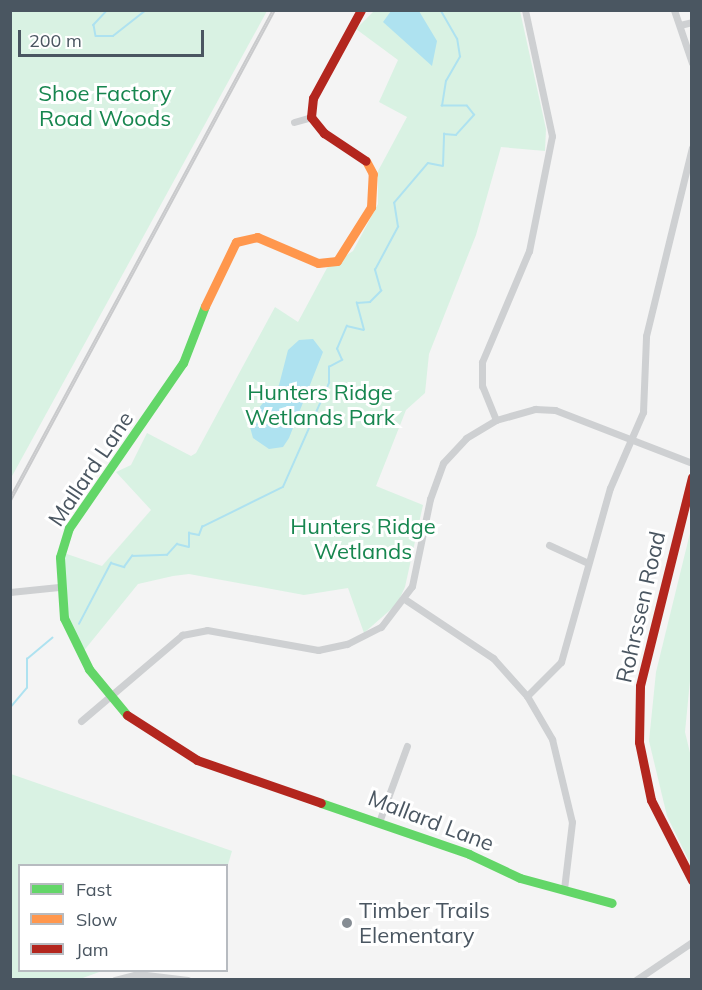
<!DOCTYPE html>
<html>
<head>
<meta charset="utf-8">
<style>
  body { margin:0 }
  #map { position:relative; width:702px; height:990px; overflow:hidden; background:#f4f4f4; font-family:Mulish,sans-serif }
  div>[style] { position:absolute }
  .green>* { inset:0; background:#d9f2e3 }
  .water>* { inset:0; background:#aee2f0 }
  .stream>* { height:1.5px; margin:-0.75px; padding:0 0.75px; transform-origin:0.75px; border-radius:0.75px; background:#aee2f0 }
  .street>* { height:7px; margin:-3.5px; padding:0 3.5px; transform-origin:3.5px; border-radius:3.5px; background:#ced0d2 }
  .fast>* { height:9px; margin:-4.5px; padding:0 4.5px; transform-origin:4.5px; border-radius:4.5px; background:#63d668 }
  .slow>* { height:9px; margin:-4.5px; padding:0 4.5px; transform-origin:4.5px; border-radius:4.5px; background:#ff974d }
  .jam>* { height:9px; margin:-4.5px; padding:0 4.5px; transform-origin:4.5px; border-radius:4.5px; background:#b3261e }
  .rail>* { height:4px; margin-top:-2px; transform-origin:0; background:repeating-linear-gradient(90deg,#fff 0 4.5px,#c9cacc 0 9px); box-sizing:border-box; border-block:2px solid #c9cacc }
  .dots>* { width:16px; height:16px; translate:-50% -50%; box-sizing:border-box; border:3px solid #fff; border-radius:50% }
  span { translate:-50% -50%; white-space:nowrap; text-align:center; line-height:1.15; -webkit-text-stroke:6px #fff; paint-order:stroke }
  .park-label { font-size:22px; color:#17864f }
  .street-label { font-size:22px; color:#4a5661 }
  .poi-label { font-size:22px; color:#4a5661 }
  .left { translate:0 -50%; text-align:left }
  .frame { position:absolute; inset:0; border:12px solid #4a5661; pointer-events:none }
  .legend { position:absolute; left:18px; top:864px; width:210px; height:108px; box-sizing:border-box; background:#fff; border:2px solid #b7bbc0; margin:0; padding:8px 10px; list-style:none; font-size:18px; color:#4a5661 }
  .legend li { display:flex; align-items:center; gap:12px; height:30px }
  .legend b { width:30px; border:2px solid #b7bbc0 }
  .scale { position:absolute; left:18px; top:30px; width:186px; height:27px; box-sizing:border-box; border:3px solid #4a5661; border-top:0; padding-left:8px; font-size:18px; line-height:21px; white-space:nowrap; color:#4a5661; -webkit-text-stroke:4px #fff; paint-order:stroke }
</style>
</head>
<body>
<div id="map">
  <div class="green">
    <i style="clip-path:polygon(11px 10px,267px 11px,11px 478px,10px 11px)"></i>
    <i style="clip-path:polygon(374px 11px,520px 11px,546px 129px,545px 151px,501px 147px,476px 235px,429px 354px,425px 393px,406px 410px,376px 486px,423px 505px,405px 587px,397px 604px,364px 633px,348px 588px,304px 595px,189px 574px,173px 576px,138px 584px,82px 653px,67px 614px,64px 553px,102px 566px,151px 510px,116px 472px,131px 465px,147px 433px,191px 456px,196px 453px,275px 307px,298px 322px,327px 268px,353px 251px,378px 204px,378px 171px,407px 117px,379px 102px,398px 60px,356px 29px)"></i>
    <i style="clip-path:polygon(691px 529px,692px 660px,685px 732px,691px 757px,691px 865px,667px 816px,649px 741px,656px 672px)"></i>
    <i style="clip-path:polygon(11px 774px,232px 851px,227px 868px,20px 866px,20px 970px,102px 971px,80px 979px,11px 979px)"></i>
  </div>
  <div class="water">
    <i style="clip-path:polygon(391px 11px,419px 11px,437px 41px,432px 66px,383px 22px)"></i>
    <i style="clip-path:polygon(313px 339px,323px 352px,289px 438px,283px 447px,269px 449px,253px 438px,248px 420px,279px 385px,288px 350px,299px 340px)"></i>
  </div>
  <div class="stream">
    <i style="left:108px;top:10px;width:21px;rotate:133deg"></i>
    <i style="left:94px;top:25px;width:11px;rotate:80deg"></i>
    <i style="left:96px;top:36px;width:17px"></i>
    <i style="left:113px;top:36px;width:42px;rotate:-38.2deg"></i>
    <i style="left:79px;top:624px;width:69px;rotate:-62.3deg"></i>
    <i style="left:111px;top:563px;width:14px;rotate:17deg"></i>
    <i style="left:124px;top:567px;width:14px;rotate:-54deg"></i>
    <i style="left:132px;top:556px;width:35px;rotate:-2deg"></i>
    <i style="left:167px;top:555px;width:15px;rotate:-48deg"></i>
    <i style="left:177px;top:544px;width:12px;rotate:14deg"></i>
    <i style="left:189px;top:547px;width:14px;rotate:-90deg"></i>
    <i style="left:189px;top:533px;width:10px;rotate:11deg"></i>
    <i style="left:199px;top:535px;width:9px;rotate:-69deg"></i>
    <i style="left:202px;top:527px;width:90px;rotate:-26.3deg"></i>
    <i style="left:283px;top:487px;width:114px;rotate:-66.1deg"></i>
    <i style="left:329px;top:383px;width:16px;rotate:-90deg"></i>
    <i style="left:329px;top:367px;width:15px;rotate:-28deg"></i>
    <i style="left:342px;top:360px;width:12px;rotate:-114deg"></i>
    <i style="left:337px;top:349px;width:25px;rotate:-67deg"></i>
    <i style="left:347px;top:326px;width:17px;rotate:13deg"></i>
    <i style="left:364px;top:330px;width:28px;rotate:-105deg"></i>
    <i style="left:357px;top:303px;width:13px;rotate:-4deg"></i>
    <i style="left:370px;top:302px;width:16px;rotate:-45deg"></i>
    <i style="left:381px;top:291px;width:22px;rotate:-106deg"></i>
    <i style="left:375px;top:270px;width:49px;rotate:-61.9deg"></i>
    <i style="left:398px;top:227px;width:24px;rotate:-99deg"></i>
    <i style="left:394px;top:203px;width:52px;rotate:-49.6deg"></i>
    <i style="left:428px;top:163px;width:15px;rotate:11deg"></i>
    <i style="left:443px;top:166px;width:32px;rotate:-88deg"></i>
    <i style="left:444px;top:134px;width:12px;rotate:5deg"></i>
    <i style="left:456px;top:135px;width:27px;rotate:-48deg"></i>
    <i style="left:474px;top:115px;width:11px;rotate:-128deg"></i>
    <i style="left:467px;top:106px;width:25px;rotate:180deg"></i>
    <i style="left:442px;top:106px;width:25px;rotate:-81deg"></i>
    <i style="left:446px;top:81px;width:28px;rotate:-60deg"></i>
    <i style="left:460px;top:57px;width:18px;rotate:-99deg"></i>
    <i style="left:457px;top:39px;width:34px;rotate:-120deg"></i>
    <i style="left:10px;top:708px;width:26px;rotate:-50deg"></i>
    <i style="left:27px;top:688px;width:29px;rotate:-90deg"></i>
    <i style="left:27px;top:659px;width:33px;rotate:-40deg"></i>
    <i style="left:10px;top:711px;width:10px;rotate:90deg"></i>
  </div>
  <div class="street">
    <i style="left:674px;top:10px;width:56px;rotate:71.2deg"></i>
    <i style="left:680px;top:25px;width:12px;rotate:-14deg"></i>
    <i style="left:294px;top:122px;width:18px;rotate:-16deg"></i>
    <i style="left:496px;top:420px;width:37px;rotate:-112deg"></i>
    <i style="left:482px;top:386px;width:24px;rotate:-90deg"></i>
    <i style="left:482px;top:362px;width:121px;rotate:-67.1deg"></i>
    <i style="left:529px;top:251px;width:117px;rotate:-78.7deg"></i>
    <i style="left:552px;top:136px;width:129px;rotate:-102.1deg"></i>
    <i style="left:549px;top:545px;width:43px;rotate:24.8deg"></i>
    <i style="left:10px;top:592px;width:49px;rotate:-5.8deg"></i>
    <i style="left:406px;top:600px;width:105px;rotate:33.7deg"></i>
    <i style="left:493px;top:658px;width:51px;rotate:48.2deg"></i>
    <i style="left:527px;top:696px;width:50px;rotate:59.8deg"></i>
    <i style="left:552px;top:739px;width:85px;rotate:76.5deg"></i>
    <i style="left:572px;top:822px;width:67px;rotate:96.8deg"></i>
    <i style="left:527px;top:696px;width:48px;rotate:-45deg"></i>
    <i style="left:561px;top:662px;width:181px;rotate:-74.3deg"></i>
    <i style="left:610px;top:488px;width:83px;rotate:-66.5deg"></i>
    <i style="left:643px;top:412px;width:76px;rotate:-87.7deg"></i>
    <i style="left:646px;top:336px;width:194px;rotate:-76.3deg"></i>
    <i style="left:81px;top:721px;width:133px;rotate:-40.4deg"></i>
    <i style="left:182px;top:635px;width:25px;rotate:-11deg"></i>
    <i style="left:207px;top:630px;width:113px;rotate:10.2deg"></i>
    <i style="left:318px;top:650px;width:30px;rotate:-12deg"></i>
    <i style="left:347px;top:644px;width:38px;rotate:-27deg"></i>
    <i style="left:381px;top:627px;width:51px;rotate:-52.9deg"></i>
    <i style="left:412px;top:586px;width:89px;rotate:-78.3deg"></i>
    <i style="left:430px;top:499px;width:38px;rotate:-70deg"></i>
    <i style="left:443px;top:463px;width:34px;rotate:-47deg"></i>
    <i style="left:466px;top:438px;width:35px;rotate:-31deg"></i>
    <i style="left:496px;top:420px;width:41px;rotate:-15.8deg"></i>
    <i style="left:535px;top:409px;width:20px;rotate:3deg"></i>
    <i style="left:555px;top:410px;width:147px;rotate:21.1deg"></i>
    <i style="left:379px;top:822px;width:81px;rotate:-69.8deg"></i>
    <i style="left:115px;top:980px;width:24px;rotate:-15deg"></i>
    <i style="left:138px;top:974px;width:50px;rotate:6.8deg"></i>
    <i style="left:636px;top:980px;width:68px;rotate:-34.2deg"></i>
  </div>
  <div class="fast">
    <i style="left:127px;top:715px;width:60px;rotate:-129.6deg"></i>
    <i style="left:89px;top:669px;width:57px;rotate:-116.1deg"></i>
    <i style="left:64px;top:618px;width:61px;rotate:-93.8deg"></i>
    <i style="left:60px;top:557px;width:30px;rotate:-73deg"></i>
    <i style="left:69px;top:528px;width:201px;rotate:-55.4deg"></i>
    <i style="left:183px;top:363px;width:61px;rotate:-68.9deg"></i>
    <i style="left:321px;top:803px;width:157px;rotate:19deg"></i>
    <i style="left:469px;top:854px;width:56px;rotate:25.2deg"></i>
    <i style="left:520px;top:878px;width:95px;rotate:15.2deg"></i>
  </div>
  <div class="slow">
    <i style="left:205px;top:306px;width:71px;rotate:-64.2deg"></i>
    <i style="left:236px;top:242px;width:22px;rotate:-13deg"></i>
    <i style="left:257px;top:237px;width:66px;rotate:23.1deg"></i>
    <i style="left:318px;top:263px;width:19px;rotate:-6deg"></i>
    <i style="left:337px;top:261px;width:64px;rotate:-57.8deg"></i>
    <i style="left:371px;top:207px;width:33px;rotate:-87deg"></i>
    <i style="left:373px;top:174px;width:15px;rotate:-118deg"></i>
  </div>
  <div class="jam">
    <i style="left:361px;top:10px;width:100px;rotate:118.6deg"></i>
    <i style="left:313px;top:98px;width:19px;rotate:96deg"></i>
    <i style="left:311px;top:117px;width:21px;rotate:51deg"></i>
    <i style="left:324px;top:133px;width:50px;rotate:33.7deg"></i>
    <i style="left:692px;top:477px;width:215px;rotate:104deg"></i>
    <i style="left:640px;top:686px;width:56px;rotate:91deg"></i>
    <i style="left:639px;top:742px;width:59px;rotate:78.3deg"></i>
    <i style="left:651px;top:800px;width:90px;rotate:62.9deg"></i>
    <i style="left:127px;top:715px;width:83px;rotate:32.7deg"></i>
    <i style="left:197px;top:760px;width:131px;rotate:19.1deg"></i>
  </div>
  <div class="rail">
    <i style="left:10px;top:500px;width:557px;rotate:-61.69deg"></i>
  </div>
  <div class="dots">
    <i style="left:347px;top:923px;background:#868d94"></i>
  </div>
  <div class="park-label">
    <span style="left:105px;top:106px">Shoe Factory<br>Road Woods</span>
    <span style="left:320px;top:405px">Hunters Ridge<br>Wetlands Park</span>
    <span style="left:363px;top:539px">Hunters Ridge<br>Wetlands</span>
  </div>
  <div class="street-label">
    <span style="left:91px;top:469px;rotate:-56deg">Mallard Lane</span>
    <span style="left:641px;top:607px;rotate:-77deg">Rohrssen Road</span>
    <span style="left:431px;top:821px;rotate:21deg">Mallard Lane</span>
  </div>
  <div class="poi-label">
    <span class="left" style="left:359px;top:923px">Timber Trails<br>Elementary</span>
  </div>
  <div class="frame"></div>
  <ul class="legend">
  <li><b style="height:8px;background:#63d668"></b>Fast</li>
  <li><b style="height:8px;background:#ff974d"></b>Slow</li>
  <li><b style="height:8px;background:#b3261e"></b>Jam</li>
  </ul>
  <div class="scale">200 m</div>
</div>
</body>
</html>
